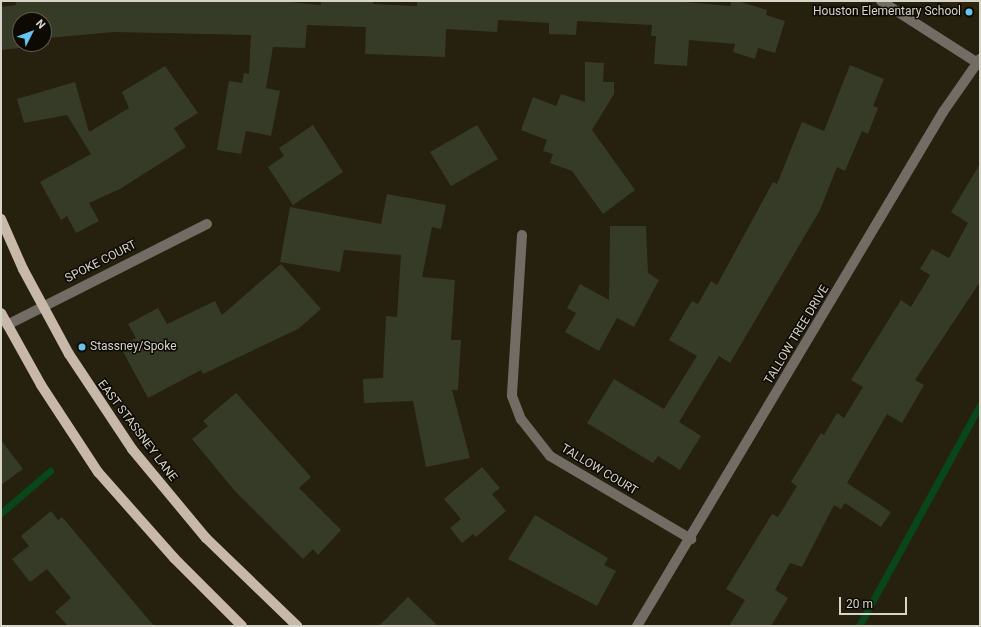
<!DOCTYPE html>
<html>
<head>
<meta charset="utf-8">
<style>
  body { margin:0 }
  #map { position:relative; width:981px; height:627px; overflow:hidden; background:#26200e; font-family:Roboto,sans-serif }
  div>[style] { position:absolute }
  .built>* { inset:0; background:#2f260d }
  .stream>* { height:7px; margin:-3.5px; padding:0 3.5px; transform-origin:3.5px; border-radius:3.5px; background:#09461a }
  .building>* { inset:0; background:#363b28 }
  .minor>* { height:10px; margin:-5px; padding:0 5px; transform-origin:5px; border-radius:5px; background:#736c65 }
  .major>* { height:10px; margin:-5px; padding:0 5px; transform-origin:5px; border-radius:5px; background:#c8b8aa }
  .dots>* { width:11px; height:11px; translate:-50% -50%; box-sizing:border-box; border:2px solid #0d0a04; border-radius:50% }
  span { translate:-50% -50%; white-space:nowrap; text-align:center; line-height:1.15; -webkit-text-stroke:3px #0d0a04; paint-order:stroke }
  .poi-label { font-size:12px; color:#d7d4c8 }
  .right { translate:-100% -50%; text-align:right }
  .left { translate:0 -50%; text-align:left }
  .street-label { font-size:12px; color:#d7d4c8 }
  .frame { position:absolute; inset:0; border:2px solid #d7d4c8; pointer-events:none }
  .north { position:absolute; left:12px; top:12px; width:40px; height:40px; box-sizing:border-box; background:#0d0a04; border:1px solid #5e5b52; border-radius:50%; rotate:48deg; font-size:11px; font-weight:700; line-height:16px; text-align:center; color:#d7d4c8 }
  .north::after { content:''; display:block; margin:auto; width:14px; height:18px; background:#67c4f0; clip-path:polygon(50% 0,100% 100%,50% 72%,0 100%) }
  .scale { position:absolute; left:839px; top:597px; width:68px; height:18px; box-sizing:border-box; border:2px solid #d7d4c8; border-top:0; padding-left:5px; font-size:12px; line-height:14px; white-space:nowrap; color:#d7d4c8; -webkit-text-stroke:3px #0d0a04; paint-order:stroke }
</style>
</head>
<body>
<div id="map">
  <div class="built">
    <i style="clip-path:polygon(944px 1px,980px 1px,980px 8px,971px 16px)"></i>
  </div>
  <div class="stream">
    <i style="left:1px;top:513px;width:65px;rotate:-40.6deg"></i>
    <i style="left:859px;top:626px;width:252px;rotate:-61.3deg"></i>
  </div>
  <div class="building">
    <i style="clip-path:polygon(evenodd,15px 1px,279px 1px,321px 5px,321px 1px,373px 1px,373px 4px,417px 6px,417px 1px,674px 1px,730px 6px,732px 1px,737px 1px,767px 10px,766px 15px,785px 21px,775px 53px,758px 48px,755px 59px,733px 52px,735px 44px,689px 40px,687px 66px,654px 64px,656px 36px,651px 36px,652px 25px,577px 21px,576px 35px,549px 34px,549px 23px,498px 20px,497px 32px,446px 29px,445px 57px,365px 54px,366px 27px,307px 25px,305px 48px,273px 47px,266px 88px,280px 91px,271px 136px,246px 131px,241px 154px,217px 150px,229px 81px,242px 83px,244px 73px,249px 74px,251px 35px,114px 32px,48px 38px,49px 45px,1px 50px,1px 7px,16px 5px,15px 1px,20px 20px,44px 20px,44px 44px,20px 44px,20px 20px)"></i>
    <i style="clip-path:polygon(585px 62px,604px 63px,603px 82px,614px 82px,614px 94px,592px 130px,635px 190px,603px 214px,572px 171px,550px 163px,553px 154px,543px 151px,547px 140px,521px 130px,533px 97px,556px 106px,561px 94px,585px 102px)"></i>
    <i style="clip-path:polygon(850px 65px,884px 79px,873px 106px,878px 108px,868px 134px,862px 131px,845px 171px,837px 167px,820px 210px,730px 363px,719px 356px,679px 422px,701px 436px,680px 470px,658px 456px,653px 463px,587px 423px,614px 379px,664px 409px,697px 356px,669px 340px,692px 301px,698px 304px,711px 281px,717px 285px,773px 182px,777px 184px,802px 122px,824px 131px)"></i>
    <i style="clip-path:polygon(165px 66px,198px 113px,174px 128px,186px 147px,120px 189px,89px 203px,99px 221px,76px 233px,67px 216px,61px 220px,40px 182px,91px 154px,67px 115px,24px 123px,17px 99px,75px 82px,89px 132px,129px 108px,122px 92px)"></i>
    <i style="clip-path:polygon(313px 125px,343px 172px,293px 205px,268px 167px,284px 156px,279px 148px)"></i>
    <i style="clip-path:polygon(477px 125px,498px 159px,451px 186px,430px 152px)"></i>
    <i style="clip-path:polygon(980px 164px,980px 282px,915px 380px,924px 385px,902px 423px,887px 414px,847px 483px,891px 512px,881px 527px,845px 503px,841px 509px,834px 505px,802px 567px,790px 563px,775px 590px,788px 598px,771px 626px,729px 626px,745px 600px,726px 589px,772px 514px,778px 517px,797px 486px,791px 482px,821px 433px,824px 435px,837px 413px,844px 418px,863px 387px,851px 380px,901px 300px,911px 307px,930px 275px,920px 269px,932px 249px,949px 258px,968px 223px,951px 212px)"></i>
    <i style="clip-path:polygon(387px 194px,446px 205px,441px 229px,432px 227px,422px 277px,455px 280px,451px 340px,461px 340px,458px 390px,452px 390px,470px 458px,426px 467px,413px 401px,364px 403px,363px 379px,383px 378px,386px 316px,397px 317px,401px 255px,344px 250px,340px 272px,280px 262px,290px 207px,381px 224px)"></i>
    <i style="clip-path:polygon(610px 226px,646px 226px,648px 273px,659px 280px,634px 327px,617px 318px,599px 351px,565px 332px,576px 313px,567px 308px,580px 284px,609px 300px)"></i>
    <i style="clip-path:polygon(281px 264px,321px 309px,298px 329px,203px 374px,201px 370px,148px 398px,120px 346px,136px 338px,128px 324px,158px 308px,167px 324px,215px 301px,222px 315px)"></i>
    <i style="clip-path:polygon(236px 393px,311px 477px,299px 488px,341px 530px,318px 555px,313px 549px,303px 559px,234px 490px,192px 439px,208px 426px,203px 421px)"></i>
    <i style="clip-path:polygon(1px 440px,23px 469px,1px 485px)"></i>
    <i style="clip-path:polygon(482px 467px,500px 488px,492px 494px,506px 511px,476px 537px,473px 534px,462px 543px,450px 528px,461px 519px,444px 499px)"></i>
    <i style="clip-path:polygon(51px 511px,58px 520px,62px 517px,154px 626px,68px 626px,55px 612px,71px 598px,47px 569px,30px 582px,12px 559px,29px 546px,21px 536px)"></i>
    <i style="clip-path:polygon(535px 515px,608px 558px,604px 565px,616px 571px,597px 606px,508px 559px)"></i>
    <i style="clip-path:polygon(408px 597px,438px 626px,379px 626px)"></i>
  </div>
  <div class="minor">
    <i style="left:881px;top:1px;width:113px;rotate:32.7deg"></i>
    <i style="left:522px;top:235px;width:161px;rotate:93.6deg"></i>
    <i style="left:512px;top:396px;width:25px;rotate:69deg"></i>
    <i style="left:521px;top:419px;width:47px;rotate:51.9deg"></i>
    <i style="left:550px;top:456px;width:164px;rotate:30.5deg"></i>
    <i style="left:7px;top:325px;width:224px;rotate:-26.8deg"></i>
    <i style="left:637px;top:626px;width:598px;rotate:-59.23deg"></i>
    <i style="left:943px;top:112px;width:65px;rotate:-55.1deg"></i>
  </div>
  <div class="major">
    <i style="left:1px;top:219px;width:55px;rotate:66.3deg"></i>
    <i style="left:23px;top:269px;width:97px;rotate:61.6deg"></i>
    <i style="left:69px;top:354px;width:114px;rotate:56.4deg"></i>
    <i style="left:132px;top:449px;width:116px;rotate:50.3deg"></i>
    <i style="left:206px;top:538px;width:127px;rotate:44deg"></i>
    <i style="left:1px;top:313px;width:82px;rotate:60.9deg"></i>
    <i style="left:41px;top:385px;width:104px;rotate:56.8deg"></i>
    <i style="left:98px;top:472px;width:115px;rotate:48.5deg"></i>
    <i style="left:174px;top:558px;width:96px;rotate:45deg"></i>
  </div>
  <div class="dots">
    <i style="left:969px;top:12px;background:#67c4f0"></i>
    <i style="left:82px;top:347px;background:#67c4f0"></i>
  </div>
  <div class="poi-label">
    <span class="right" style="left:961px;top:12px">Houston Elementary School</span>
    <span class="left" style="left:90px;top:347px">Stassney/Spoke</span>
  </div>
  <div class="street-label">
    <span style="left:101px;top:262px;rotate:-27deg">SPOKE COURT</span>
    <span style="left:797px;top:335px;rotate:-59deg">TALLOW TREE DRIVE</span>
    <span style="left:137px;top:431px;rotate:53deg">EAST STASSNEY LANE</span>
    <span style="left:599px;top:470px;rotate:31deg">TALLOW COURT</span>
  </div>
  <div class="frame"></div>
  <div class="north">N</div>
  <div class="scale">20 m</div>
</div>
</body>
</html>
